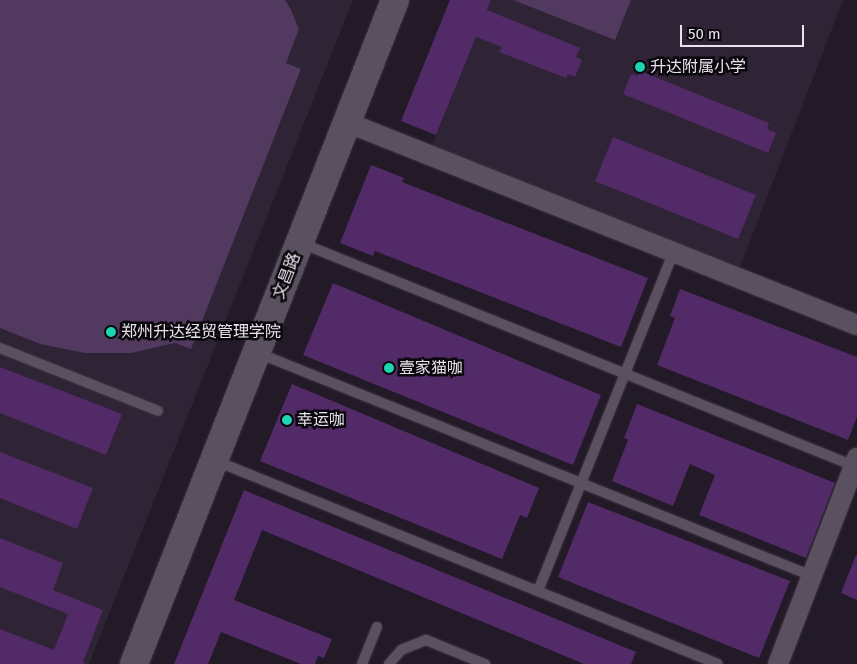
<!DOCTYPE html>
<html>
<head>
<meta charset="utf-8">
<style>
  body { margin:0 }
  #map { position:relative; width:857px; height:664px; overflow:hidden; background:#231a28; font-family:"Fira Sans","Noto Sans SC",sans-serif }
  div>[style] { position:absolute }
  .built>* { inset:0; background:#2f2336 }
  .green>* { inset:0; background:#51395f }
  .building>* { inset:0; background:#522a67 }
  .roads { filter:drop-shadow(0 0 1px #3c3640) drop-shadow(0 0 1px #3c3640) }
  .lane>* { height:10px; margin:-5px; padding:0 5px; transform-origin:5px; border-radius:5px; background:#5a5060 }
  .street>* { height:20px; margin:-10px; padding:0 10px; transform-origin:10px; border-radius:10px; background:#5a5060 }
  .secondary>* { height:28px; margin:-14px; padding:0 14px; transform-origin:14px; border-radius:14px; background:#5a5060 }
  .dots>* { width:14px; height:14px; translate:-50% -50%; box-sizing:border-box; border:2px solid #0a070c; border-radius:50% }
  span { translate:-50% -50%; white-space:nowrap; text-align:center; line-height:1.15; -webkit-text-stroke:5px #0a070c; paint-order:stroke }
  .poi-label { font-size:16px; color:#e8e2ec }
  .left { translate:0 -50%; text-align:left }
  .street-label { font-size:16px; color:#e8e2ec }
  .scale { position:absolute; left:680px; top:25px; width:124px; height:22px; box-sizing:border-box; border:2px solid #e8e2ec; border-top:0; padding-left:6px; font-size:15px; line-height:18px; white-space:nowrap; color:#e8e2ec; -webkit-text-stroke:4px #0a070c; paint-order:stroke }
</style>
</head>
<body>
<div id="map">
  <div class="built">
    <i style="clip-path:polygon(0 0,353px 0,89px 664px,0 664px)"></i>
    <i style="clip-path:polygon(491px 0,843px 0,740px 267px,431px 148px)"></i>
  </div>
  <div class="green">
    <i style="clip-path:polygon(0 0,285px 0,291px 10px,299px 29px,286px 63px,301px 69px,191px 349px,175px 343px,131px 353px,85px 353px,40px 344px,0 328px)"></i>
    <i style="clip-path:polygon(513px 0,631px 0,615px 40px)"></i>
  </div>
  <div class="building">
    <i style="clip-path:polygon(450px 0,491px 0,487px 10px,580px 48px,576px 57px,582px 60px,575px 77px,568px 74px,566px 78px,525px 62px,499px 52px,502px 47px,476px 37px,436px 135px,401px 121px)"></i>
    <i style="clip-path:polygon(640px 71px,769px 123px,767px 129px,776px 133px,768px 153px,623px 94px,631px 74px,638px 76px)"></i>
    <i style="clip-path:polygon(613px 137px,756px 195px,738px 239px,595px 181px)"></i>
    <i style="clip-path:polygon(371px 165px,404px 178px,402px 182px,648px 278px,621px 347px,375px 251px,373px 256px,340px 243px)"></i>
    <i style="clip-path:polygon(333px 283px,601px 395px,573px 465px,303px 355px)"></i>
    <i style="clip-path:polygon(680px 289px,857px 357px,857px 417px,848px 440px,657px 365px,675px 318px,670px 316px)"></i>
    <i style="clip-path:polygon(0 367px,122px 414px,106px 455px,0 413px)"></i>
    <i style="clip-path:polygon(292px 384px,539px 488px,527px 518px,520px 515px,502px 559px,260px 461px)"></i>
    <i style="clip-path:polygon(637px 404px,835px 483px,806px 558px,699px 515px,715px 475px,690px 464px,673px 506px,612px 481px,628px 440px,624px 438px)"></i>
    <i style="clip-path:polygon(0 452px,93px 488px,77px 529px,0 498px)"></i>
    <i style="clip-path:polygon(244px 490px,636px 652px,631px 664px,584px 664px,262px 530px,234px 600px,332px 639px,324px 658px,318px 656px,315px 664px,301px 664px,221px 632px,208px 664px,174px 664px)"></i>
    <i style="clip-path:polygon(588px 502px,790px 581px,759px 658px,558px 577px)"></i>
    <i style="clip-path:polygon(0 538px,63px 563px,53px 590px,103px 610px,83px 662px,86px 664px,0 664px,0 629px,54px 650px,68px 614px,0 587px)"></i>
    <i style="clip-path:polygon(856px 555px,857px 555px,857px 600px,841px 593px)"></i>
  </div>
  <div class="roads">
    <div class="lane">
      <i style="left:301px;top:243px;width:596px;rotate:21.96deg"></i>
      <i style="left:0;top:348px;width:170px;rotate:21.7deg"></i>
      <i style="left:258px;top:353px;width:597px;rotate:21.93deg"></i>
      <i style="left:216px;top:461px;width:541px;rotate:22.02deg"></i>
      <i style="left:538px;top:591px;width:363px;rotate:-68.2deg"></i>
      <i style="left:362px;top:664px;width:40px;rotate:-68deg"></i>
      <i style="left:389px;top:664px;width:18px;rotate:-49deg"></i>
      <i style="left:401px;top:650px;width:27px;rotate:-22deg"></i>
      <i style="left:426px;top:640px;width:64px;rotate:22.1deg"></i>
    </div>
    <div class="street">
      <i style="left:346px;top:122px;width:550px;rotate:21.67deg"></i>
      <i style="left:778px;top:664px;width:221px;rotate:-69deg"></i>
    </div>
    <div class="secondary">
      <i style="left:134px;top:664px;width:713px;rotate:-68.54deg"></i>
    </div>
  </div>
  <div class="dots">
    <i style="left:640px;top:67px;background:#1cd5b1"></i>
    <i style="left:111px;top:332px;background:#1cd5b1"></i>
    <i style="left:389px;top:368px;background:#1cd5b1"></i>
    <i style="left:287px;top:420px;background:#1cd5b1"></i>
  </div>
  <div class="poi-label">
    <span class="left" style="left:650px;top:67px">升达附属小学</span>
    <span class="left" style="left:121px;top:332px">郑州升达经贸管理学院</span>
    <span class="left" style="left:399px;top:368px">壹家猫咖</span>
    <span class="left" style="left:297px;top:420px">幸运咖</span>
  </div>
  <div class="street-label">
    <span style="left:287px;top:276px;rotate:-69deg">文昌路</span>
  </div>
  <div class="scale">50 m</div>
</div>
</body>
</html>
